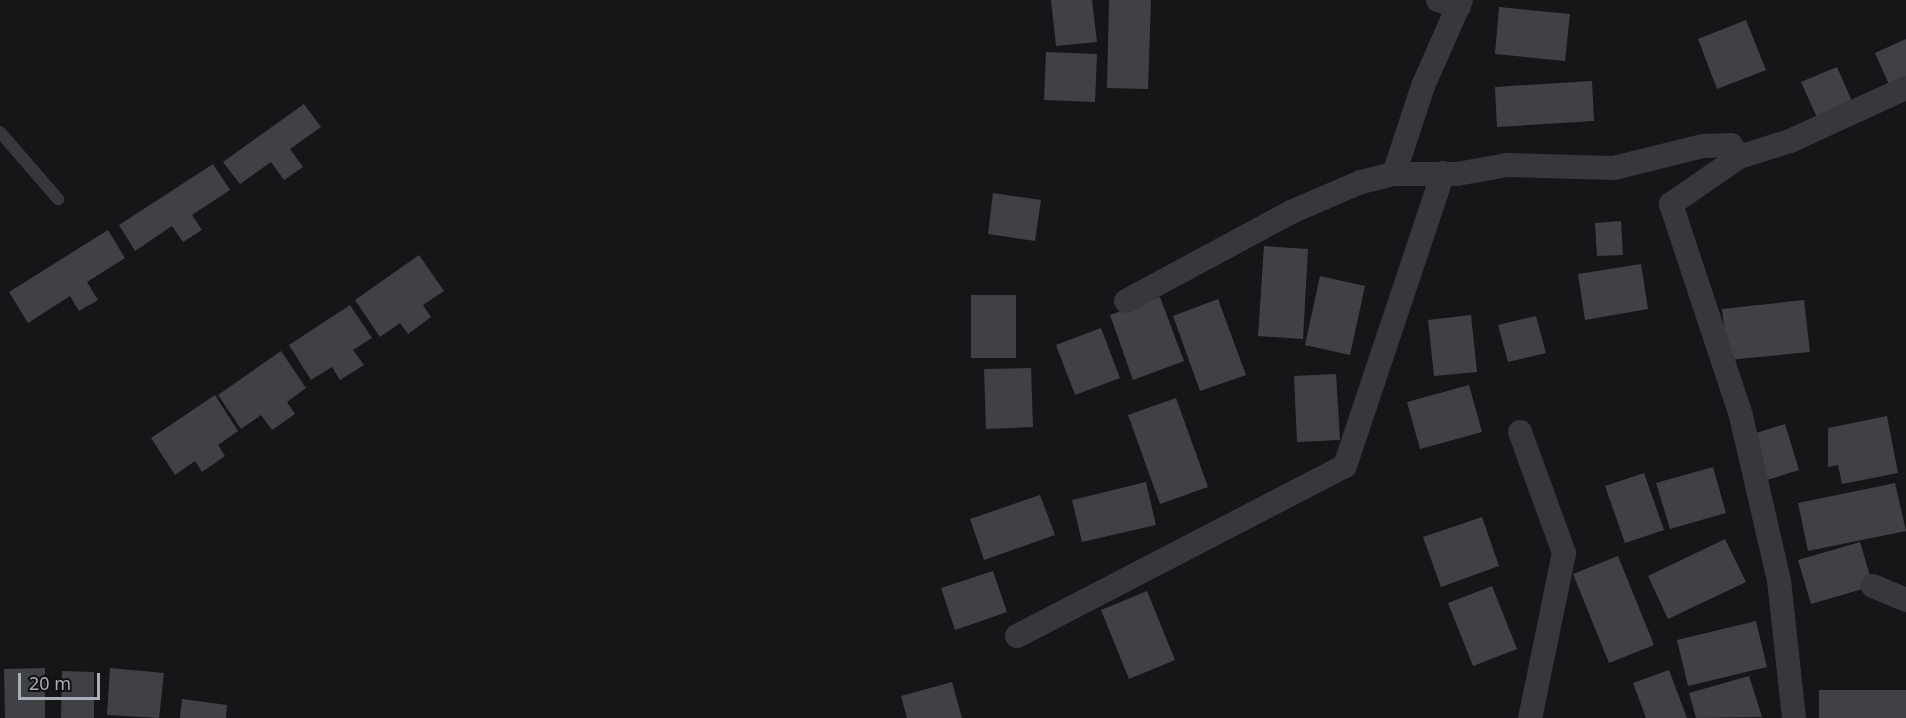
<!DOCTYPE html>
<html>
<head>
<meta charset="utf-8">
<style>
  body { margin:0 }
  #map { position:relative; width:1906px; height:718px; overflow:hidden; background:#161618; font-family:"Noto Sans",sans-serif }
  div>[style] { position:absolute }
  .building>* { inset:0; background:#404145 }
  .service>* { height:12px; margin:-6px; padding:0 6px; transform-origin:6px; border-radius:6px; background:#37383d }
  .minor>* { height:24px; margin:-12px; padding:0 12px; transform-origin:12px; border-radius:12px; background:#37383d }
  span { translate:-50% -50%; white-space:nowrap; text-align:center; line-height:1.15; -webkit-text-stroke:5px #111113; paint-order:stroke }
  .scale { position:absolute; left:18px; top:673px; width:82px; height:27px; box-sizing:border-box; border:3px solid #a8adb8; border-top:0; padding-left:8px; font-size:18px; line-height:21px; white-space:nowrap; color:#a8adb8; -webkit-text-stroke:4px #111113; paint-order:stroke }
</style>
</head>
<body>
<div id="map">
  <div class="building">
    <i style="clip-path:polygon(1051px 0,1092px 0,1097px 42px,1056px 46px)"></i>
    <i style="clip-path:polygon(1109px 0,1151px 0,1148px 89px,1107px 88px)"></i>
    <i style="clip-path:polygon(1499px 7px,1570px 14px,1565px 61px,1495px 54px)"></i>
    <i style="clip-path:polygon(1746px 20px,1766px 70px,1717px 89px,1698px 39px)"></i>
    <i style="clip-path:polygon(1906px 39px,1906px 85px,1892px 91px,1875px 53px)"></i>
    <i style="clip-path:polygon(1046px 52px,1097px 54px,1095px 102px,1044px 100px)"></i>
    <i style="clip-path:polygon(1837px 67px,1854px 106px,1819px 122px,1801px 82px)"></i>
    <i style="clip-path:polygon(1592px 81px,1594px 121px,1497px 127px,1495px 87px)"></i>
    <i style="clip-path:polygon(304px 104px,321px 127px,290px 149px,303px 167px,284px 180px,271px 162px,240px 184px,223px 162px)"></i>
    <i style="clip-path:polygon(213px 164px,230px 190px,192px 215px,202px 230px,183px 242px,172px 226px,135px 251px,119px 225px)"></i>
    <i style="clip-path:polygon(993px 193px,1041px 200px,1035px 241px,988px 234px)"></i>
    <i style="clip-path:polygon(1621px 221px,1623px 255px,1597px 256px,1595px 223px)"></i>
    <i style="clip-path:polygon(108px 230px,125px 258px,87px 282px,98px 300px,79px 311px,70px 296px,28px 323px,9px 292px)"></i>
    <i style="clip-path:polygon(1264px 246px,1308px 249px,1303px 339px,1258px 336px)"></i>
    <i style="clip-path:polygon(419px 255px,444px 291px,423px 305px,431px 317px,408px 334px,400px 323px,380px 337px,355px 300px)"></i>
    <i style="clip-path:polygon(1641px 264px,1648px 309px,1585px 320px,1578px 274px)"></i>
    <i style="clip-path:polygon(1320px 276px,1365px 286px,1350px 355px,1305px 345px)"></i>
    <i style="clip-path:polygon(971px 295px,1016px 295px,1016px 358px,971px 358px)"></i>
    <i style="clip-path:polygon(1160px 297px,1184px 361px,1133px 380px,1110px 315px)"></i>
    <i style="clip-path:polygon(1218px 299px,1246px 375px,1200px 391px,1173px 316px)"></i>
    <i style="clip-path:polygon(1804px 300px,1810px 352px,1728px 360px,1722px 309px)"></i>
    <i style="clip-path:polygon(350px 305px,372px 338px,353px 350px,364px 365px,340px 380px,332px 367px,311px 380px,289px 345px)"></i>
    <i style="clip-path:polygon(1471px 315px,1477px 372px,1434px 376px,1428px 320px)"></i>
    <i style="clip-path:polygon(1536px 316px,1546px 353px,1508px 362px,1498px 325px)"></i>
    <i style="clip-path:polygon(1101px 328px,1120px 378px,1075px 395px,1056px 345px)"></i>
    <i style="clip-path:polygon(281px 351px,306px 388px,287px 402px,295px 414px,272px 430px,261px 415px,241px 429px,218px 395px)"></i>
    <i style="clip-path:polygon(1031px 368px,1033px 427px,986px 429px,984px 369px)"></i>
    <i style="clip-path:polygon(1336px 374px,1340px 440px,1297px 442px,1294px 376px)"></i>
    <i style="clip-path:polygon(1469px 385px,1482px 432px,1420px 449px,1407px 402px)"></i>
    <i style="clip-path:polygon(215px 395px,238px 431px,218px 445px,225px 456px,202px 472px,195px 461px,175px 475px,151px 438px)"></i>
    <i style="clip-path:polygon(1176px 398px,1208px 487px,1160px 504px,1128px 415px)"></i>
    <i style="clip-path:polygon(1887px 416px,1898px 473px,1842px 484px,1838px 465px,1828px 467px,1828px 428px)"></i>
    <i style="clip-path:polygon(1785px 424px,1799px 470px,1767px 480px,1753px 434px)"></i>
    <i style="clip-path:polygon(1713px 467px,1726px 513px,1670px 529px,1656px 483px)"></i>
    <i style="clip-path:polygon(1644px 473px,1664px 530px,1625px 543px,1605px 486px)"></i>
    <i style="clip-path:polygon(1146px 482px,1156px 525px,1082px 542px,1072px 500px)"></i>
    <i style="clip-path:polygon(1895px 483px,1906px 531px,1808px 551px,1798px 503px)"></i>
    <i style="clip-path:polygon(1040px 495px,1055px 535px,984px 560px,970px 519px)"></i>
    <i style="clip-path:polygon(1482px 517px,1499px 566px,1441px 587px,1423px 537px)"></i>
    <i style="clip-path:polygon(1725px 539px,1746px 582px,1668px 619px,1648px 576px)"></i>
    <i style="clip-path:polygon(1860px 542px,1873px 586px,1811px 604px,1798px 560px)"></i>
    <i style="clip-path:polygon(1618px 556px,1654px 645px,1609px 663px,1573px 574px)"></i>
    <i style="clip-path:polygon(993px 571px,1007px 612px,955px 630px,941px 588px)"></i>
    <i style="clip-path:polygon(1492px 586px,1517px 649px,1473px 666px,1448px 603px)"></i>
    <i style="clip-path:polygon(1147px 591px,1175px 660px,1129px 679px,1101px 610px)"></i>
    <i style="clip-path:polygon(1756px 621px,1767px 667px,1688px 686px,1677px 640px)"></i>
    <i style="clip-path:polygon(45px 668px,45px 718px,5px 718px,4px 669px)"></i>
    <i style="clip-path:polygon(110px 668px,164px 673px,159px 718px,107px 715px)"></i>
    <i style="clip-path:polygon(1669px 670px,1687px 718px,1646px 718px,1633px 683px)"></i>
    <i style="clip-path:polygon(62px 671px,94px 672px,94px 718px,61px 718px)"></i>
    <i style="clip-path:polygon(1749px 676px,1762px 717px,1696px 718px,1689px 693px)"></i>
    <i style="clip-path:polygon(952px 682px,962px 718px,907px 718px,901px 696px)"></i>
    <i style="clip-path:polygon(1819px 690px,1906px 690px,1906px 718px,1819px 718px)"></i>
    <i style="clip-path:polygon(182px 699px,227px 705px,226px 718px,180px 718px)"></i>
  </div>
  <div class="service">
    <i style="left:0;top:132px;width:89px;rotate:49.1deg"></i>
  </div>
  <div class="minor">
    <i style="left:1438px;top:0;width:22px;rotate:18deg"></i>
    <i style="left:1739px;top:157px;width:83px;rotate:145.3deg"></i>
    <i style="left:1671px;top:204px;width:223px;rotate:71.7deg"></i>
    <i style="left:1741px;top:416px;width:168px;rotate:77deg"></i>
    <i style="left:1779px;top:580px;width:139px;rotate:83.8deg"></i>
    <i style="left:1394px;top:174px;width:93px;rotate:-71.8deg"></i>
    <i style="left:1423px;top:86px;width:94px;rotate:-66.2deg"></i>
    <i style="left:1126px;top:301px;width:187px;rotate:-28.3deg"></i>
    <i style="left:1291px;top:212px;width:76px;rotate:-23.2deg"></i>
    <i style="left:1361px;top:182px;width:34px;rotate:-14deg"></i>
    <i style="left:1394px;top:174px;width:63px"></i>
    <i style="left:1457px;top:174px;width:51px;rotate:-10.2deg"></i>
    <i style="left:1507px;top:165px;width:107px;rotate:1.6deg"></i>
    <i style="left:1614px;top:168px;width:92px;rotate:-13.9deg"></i>
    <i style="left:1703px;top:146px;width:28px;rotate:-2deg"></i>
    <i style="left:1731px;top:145px;width:14px;rotate:56deg"></i>
    <i style="left:1739px;top:157px;width:53px;rotate:-17.4deg"></i>
    <i style="left:1790px;top:141px;width:128px;rotate:-24.6deg"></i>
    <i style="left:1520px;top:432px;width:129px;rotate:70deg"></i>
    <i style="left:1564px;top:553px;width:168px;rotate:101.6deg"></i>
    <i style="left:1873px;top:586px;width:36px;rotate:23deg"></i>
    <i style="left:1017px;top:636px;width:369px;rotate:-27.4deg"></i>
    <i style="left:1345px;top:466px;width:309px;rotate:-71.5deg"></i>
  </div>
  <div class="scale">20 m</div>
</div>
</body>
</html>
